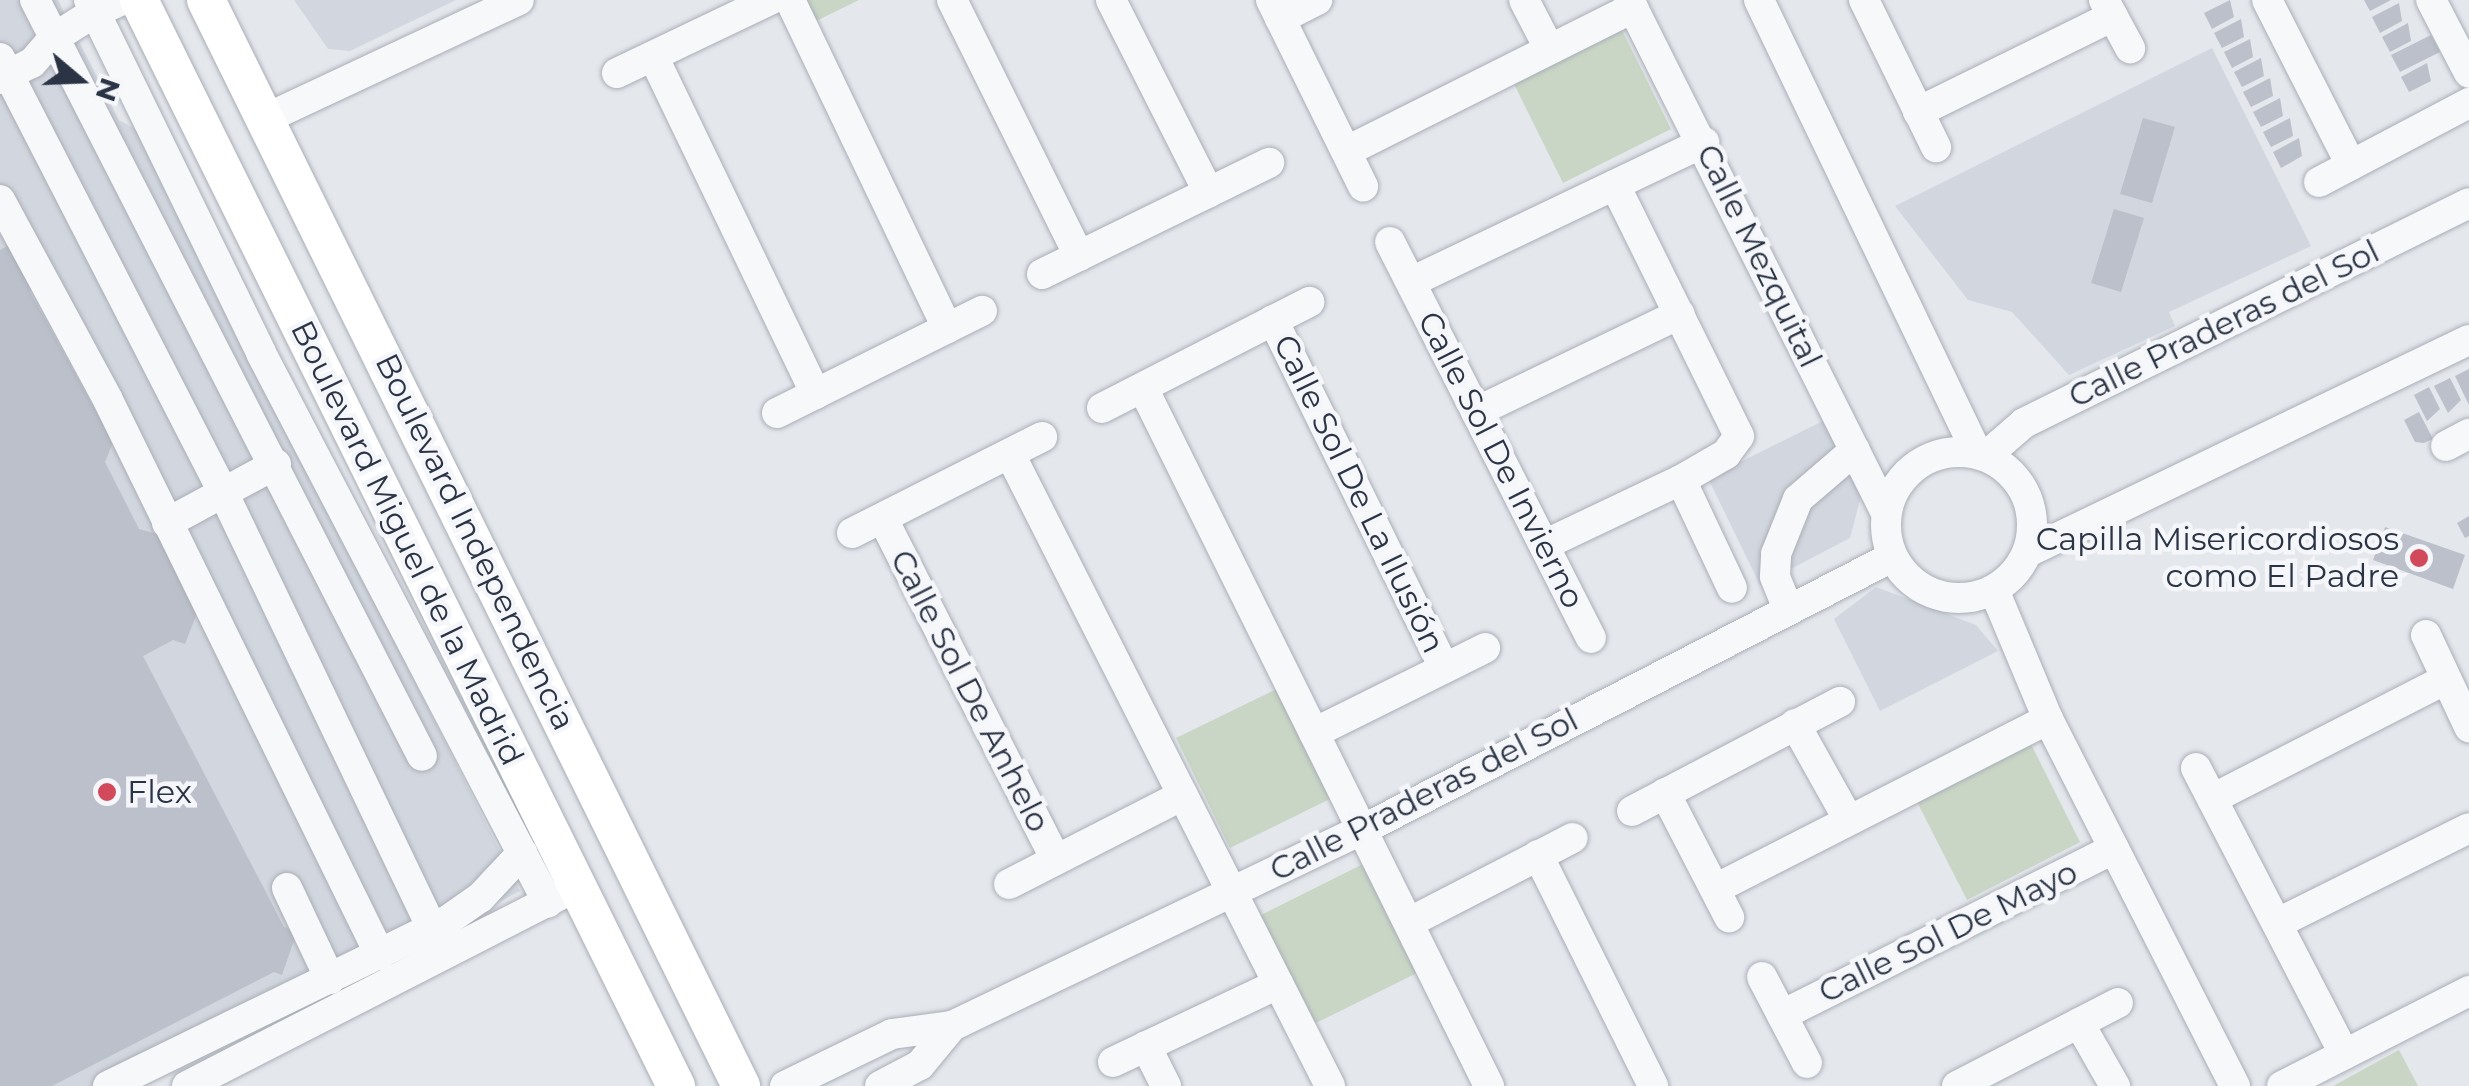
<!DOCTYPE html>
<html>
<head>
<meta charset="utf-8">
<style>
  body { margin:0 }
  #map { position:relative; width:2469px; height:1086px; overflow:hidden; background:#e4e7ec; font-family:Montserrat,sans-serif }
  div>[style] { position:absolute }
  .built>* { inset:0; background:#d2d6de }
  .green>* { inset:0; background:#c9d6c5 }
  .building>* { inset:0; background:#bbc0ca }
  .roads { filter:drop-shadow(0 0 2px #a9aeb7) drop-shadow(0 0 2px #a9aeb7) }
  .minor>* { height:30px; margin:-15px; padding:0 15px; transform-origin:15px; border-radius:15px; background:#f7f8fa }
  .minor>.ring { margin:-15px; padding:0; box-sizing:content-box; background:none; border:30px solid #f7f8fa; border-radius:50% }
  .major>* { height:38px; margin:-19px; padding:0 19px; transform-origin:19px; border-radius:19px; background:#fff }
  .dots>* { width:28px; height:28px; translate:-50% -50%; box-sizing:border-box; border:5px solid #f4f6f9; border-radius:50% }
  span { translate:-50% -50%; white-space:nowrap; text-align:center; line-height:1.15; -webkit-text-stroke:9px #f4f6f9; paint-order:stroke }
  .street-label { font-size:32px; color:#2b3445 }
  .poi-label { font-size:32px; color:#2b3445 }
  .right { translate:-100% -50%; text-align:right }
  .left { translate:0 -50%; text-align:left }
  .north { position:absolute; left:30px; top:30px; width:100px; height:100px; -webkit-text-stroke:8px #f4f6f9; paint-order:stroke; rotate:109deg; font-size:28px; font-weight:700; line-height:40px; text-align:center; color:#2b3445 }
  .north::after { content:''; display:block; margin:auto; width:35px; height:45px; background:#2b3445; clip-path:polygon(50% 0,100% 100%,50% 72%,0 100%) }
</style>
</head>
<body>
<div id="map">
  <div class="built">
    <i style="clip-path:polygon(0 0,58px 0,119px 120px,137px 130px,520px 891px,141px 1086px,0 1086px)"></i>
    <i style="clip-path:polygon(294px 0,456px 0,350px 51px,328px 49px)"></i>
    <i style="clip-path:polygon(2212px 48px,2311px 246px,2169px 312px,2175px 326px,2069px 375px,2012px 312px,1968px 300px,1895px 206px)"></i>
    <i style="clip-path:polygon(1823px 421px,1861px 496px,1850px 538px,1760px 585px,1708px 478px)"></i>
    <i style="clip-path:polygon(1876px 587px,1976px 625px,1998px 651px,1880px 711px,1834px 619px)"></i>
  </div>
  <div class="green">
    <i style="clip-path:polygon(801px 0,859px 0,812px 23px)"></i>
    <i style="clip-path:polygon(1622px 30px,1671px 129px,1563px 183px,1514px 84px)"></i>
    <i style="clip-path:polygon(1281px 687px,1334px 797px,1230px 848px,1176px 738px)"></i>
    <i style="clip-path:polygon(2030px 742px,2080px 842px,1967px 900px,1916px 800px)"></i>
    <i style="clip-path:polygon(1365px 863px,1419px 972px,1314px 1024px,1261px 915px)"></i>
    <i style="clip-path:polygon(2399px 1050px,2418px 1086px,2333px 1086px)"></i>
  </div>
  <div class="building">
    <i style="clip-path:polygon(2230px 0,2234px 17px,2212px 29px,2204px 13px)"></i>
    <i style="clip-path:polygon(2364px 0,2391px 0,2370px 11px)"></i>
    <i style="clip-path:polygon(2399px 3px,2402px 21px,2380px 33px,2372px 17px)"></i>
    <i style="clip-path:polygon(2241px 19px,2244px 37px,2222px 48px,2214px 33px)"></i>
    <i style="clip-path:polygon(2408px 23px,2411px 41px,2390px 52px,2382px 37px)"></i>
    <i style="clip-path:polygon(2431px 35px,2440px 52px,2400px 72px,2391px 55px)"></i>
    <i style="clip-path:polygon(2250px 39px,2253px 57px,2232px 68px,2224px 52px)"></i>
    <i style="clip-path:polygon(2261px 58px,2264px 76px,2242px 87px,2234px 72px)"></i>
    <i style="clip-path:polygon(2427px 63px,2431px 81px,2409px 92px,2401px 77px)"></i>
    <i style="clip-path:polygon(2270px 78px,2273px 96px,2251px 107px,2243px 92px)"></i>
    <i style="clip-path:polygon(2280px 98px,2283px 116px,2261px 127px,2253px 112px)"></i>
    <i style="clip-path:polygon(2143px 118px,2175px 127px,2152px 203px,2120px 194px)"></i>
    <i style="clip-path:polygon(2290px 118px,2293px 136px,2271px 147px,2263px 132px)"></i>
    <i style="clip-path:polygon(2299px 138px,2302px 156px,2281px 168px,2273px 152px)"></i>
    <i style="clip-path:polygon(2114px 209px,2144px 218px,2121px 292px,2091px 283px)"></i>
    <i style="clip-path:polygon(15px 242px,36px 282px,30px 292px,113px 442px,105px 462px,139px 529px,161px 535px,201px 603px,185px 644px,173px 640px,143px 656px,284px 927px,297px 932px,282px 975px,274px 972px,52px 1086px,0 1086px,0 250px)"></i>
    <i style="clip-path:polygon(2469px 369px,2469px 405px,2455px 376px)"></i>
    <i style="clip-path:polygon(2450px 378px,2461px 400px,2448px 413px,2434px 386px)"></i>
    <i style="clip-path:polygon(2429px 387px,2440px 409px,2427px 421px,2414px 395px)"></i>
    <i style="clip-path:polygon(2419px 412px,2433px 439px,2424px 443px,2415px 442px,2404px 420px)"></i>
    <i style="clip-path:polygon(2469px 516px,2469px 536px,2465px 538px,2457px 523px)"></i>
    <i style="clip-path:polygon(2385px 527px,2465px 555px,2453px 589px,2373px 560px)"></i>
  </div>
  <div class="roads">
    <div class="minor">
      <i style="left:35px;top:0;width:849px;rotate:62.89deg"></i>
      <i style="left:122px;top:0;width:30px;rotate:156deg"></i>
      <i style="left:95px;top:12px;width:379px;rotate:64deg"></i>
      <i style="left:261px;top:353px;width:620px;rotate:62.44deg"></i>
      <i style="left:790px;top:0;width:364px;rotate:64.4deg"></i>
      <i style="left:952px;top:0;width:286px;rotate:63.6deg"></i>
      <i style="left:1111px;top:0;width:216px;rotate:63.1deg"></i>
      <i style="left:1271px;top:0;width:208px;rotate:63.7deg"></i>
      <i style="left:1524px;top:0;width:54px;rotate:62.5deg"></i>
      <i style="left:1629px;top:0;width:574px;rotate:63.39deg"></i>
      <i style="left:1759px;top:0;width:503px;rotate:64.3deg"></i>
      <i style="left:1864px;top:0;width:164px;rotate:63.9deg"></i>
      <i style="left:2104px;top:0;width:55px;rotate:61.6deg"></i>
      <i style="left:2267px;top:0;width:185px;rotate:63deg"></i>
      <i style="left:2431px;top:0;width:82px;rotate:62.5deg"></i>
      <i style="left:1280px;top:19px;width:42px;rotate:-27.2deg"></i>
      <i style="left:0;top:58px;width:488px;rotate:62.8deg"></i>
      <i style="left:223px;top:492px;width:484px;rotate:64.4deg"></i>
      <i style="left:654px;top:58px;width:373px;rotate:64.3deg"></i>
      <i style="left:617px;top:73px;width:170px;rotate:-25.5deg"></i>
      <i style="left:0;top:79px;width:36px;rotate:-27deg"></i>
      <i style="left:32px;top:63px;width:33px;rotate:-49deg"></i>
      <i style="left:54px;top:38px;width:49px;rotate:-32.4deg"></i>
      <i style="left:95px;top:12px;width:13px;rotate:-117deg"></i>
      <i style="left:1918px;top:112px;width:217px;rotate:-26.2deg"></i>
      <i style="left:267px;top:118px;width:278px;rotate:-25.1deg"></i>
      <i style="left:1347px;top:151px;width:320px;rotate:-26.6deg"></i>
      <i style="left:2319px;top:182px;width:170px;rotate:-27.8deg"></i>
      <i style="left:0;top:200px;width:227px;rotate:61.6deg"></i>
      <i style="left:108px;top:400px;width:618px;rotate:63.89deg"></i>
      <i style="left:1390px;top:242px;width:444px;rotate:63.1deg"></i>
      <i style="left:1042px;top:274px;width:253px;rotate:-26.1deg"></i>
      <i style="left:1411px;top:282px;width:325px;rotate:-25.5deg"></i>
      <i style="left:1273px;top:320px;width:388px;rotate:63.8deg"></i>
      <i style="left:1144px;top:390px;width:777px;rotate:63.63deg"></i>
      <i style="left:1102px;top:408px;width:233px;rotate:-27.1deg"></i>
      <i style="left:1476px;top:412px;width:226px;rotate:-25.7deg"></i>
      <i style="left:777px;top:413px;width:229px;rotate:-26.5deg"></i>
      <i style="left:2446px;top:446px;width:26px;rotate:-28deg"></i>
      <i class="ring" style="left:1886px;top:452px;width:116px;height:116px"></i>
      <i style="left:1011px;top:456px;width:706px;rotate:63.14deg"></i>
      <i style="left:1986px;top:456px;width:50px;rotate:-41deg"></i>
      <i style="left:2024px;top:423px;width:496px;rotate:-26.3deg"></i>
      <i style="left:1681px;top:480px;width:119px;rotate:64.7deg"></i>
      <i style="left:884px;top:521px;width:380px;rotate:63.1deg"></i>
      <i style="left:167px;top:523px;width:124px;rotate:-28.4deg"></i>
      <i style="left:852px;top:533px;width:213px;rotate:-26.8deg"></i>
      <i style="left:1544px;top:545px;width:152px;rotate:-25.4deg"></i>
      <i style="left:1681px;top:480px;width:52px;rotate:-30deg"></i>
      <i style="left:1726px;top:454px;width:22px;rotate:-54deg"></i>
      <i style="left:1739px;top:436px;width:280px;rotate:-116.3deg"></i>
      <i style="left:2028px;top:552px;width:489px;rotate:-25.7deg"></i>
      <i style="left:1994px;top:590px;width:140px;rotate:67.3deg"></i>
      <i style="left:2048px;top:719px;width:412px;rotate:63deg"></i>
      <i style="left:1788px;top:609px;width:35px;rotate:-112deg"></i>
      <i style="left:1775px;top:576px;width:22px;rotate:-87deg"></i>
      <i style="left:1776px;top:554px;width:59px;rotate:-68.2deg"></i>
      <i style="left:1798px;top:499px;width:75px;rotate:-40.7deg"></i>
      <i style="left:2426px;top:635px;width:102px;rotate:64.9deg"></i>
      <i style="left:1795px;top:724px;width:107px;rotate:60.8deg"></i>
      <i style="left:1314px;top:733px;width:191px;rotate:-26.4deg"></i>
      <i style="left:2196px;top:768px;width:322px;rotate:62.6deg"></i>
      <i style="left:1665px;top:793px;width:140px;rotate:62.7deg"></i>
      <i style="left:2212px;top:799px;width:263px;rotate:-27.1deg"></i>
      <i style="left:1632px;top:811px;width:235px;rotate:-27.7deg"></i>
      <i style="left:1538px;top:855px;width:258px;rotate:63.5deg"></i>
      <i style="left:1009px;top:884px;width:195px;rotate:-27.1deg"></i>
      <i style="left:287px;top:888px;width:101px;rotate:64.7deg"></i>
      <i style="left:1715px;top:889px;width:374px;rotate:-27deg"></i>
      <i style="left:1410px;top:922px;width:183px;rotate:-27.3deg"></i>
      <i style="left:2278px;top:923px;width:213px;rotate:-26.4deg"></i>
      <i style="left:1762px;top:977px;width:97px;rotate:62.4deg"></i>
      <i style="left:1782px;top:1015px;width:371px;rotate:-26.6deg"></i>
      <i style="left:2079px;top:1023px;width:73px;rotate:60.3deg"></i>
      <i style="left:1146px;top:1046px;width:45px;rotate:63.4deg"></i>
      <i style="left:1113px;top:1062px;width:183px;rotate:-25.3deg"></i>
      <i style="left:108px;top:1086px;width:378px;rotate:-26deg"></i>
      <i style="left:448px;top:920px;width:39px;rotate:-35deg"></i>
      <i style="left:480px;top:898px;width:62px;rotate:-47deg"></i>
      <i style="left:187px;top:1086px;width:422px;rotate:-27.1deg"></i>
      <i style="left:785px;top:1086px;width:119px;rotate:-25.9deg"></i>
      <i style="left:892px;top:1034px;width:61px;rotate:-7.6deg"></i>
      <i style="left:952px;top:1026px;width:454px;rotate:-25.6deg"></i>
      <i style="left:1362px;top:830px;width:596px;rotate:-27.25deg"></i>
      <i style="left:880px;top:1086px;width:45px;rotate:-27.7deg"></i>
      <i style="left:920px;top:1065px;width:50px;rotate:-50.6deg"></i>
      <i style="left:1957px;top:1086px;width:181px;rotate:-27.3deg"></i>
      <i style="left:2282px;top:1086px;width:210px;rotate:-26.9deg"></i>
    </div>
    <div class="major">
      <i style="left:139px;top:0;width:1212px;rotate:63.69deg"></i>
      <i style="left:206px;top:0;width:1211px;rotate:63.77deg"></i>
    </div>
  </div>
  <div class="dots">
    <i style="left:2419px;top:558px;background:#d1495b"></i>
    <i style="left:107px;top:792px;background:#d1495b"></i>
  </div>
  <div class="street-label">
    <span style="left:1759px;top:256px;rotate:64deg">Calle Mezquital</span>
    <span style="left:2224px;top:324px;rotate:-26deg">Calle Praderas del Sol</span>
    <span style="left:1501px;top:460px;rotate:63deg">Calle Sol De Invierno</span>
    <span style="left:1359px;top:494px;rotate:64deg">Calle Sol De La Ilusión</span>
    <span style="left:475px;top:542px;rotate:64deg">Boulevard Independencia</span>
    <span style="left:407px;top:543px;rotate:64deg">Boulevard Miguel de la Madrid</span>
    <span style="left:970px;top:691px;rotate:63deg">Calle Sol De Anhelo</span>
    <span style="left:1424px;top:795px;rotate:-27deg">Calle Praderas del Sol</span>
    <span style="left:1948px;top:932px;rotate:-26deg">Calle Sol De Mayo</span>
  </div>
  <div class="poi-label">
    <span class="right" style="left:2399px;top:558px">Capilla Misericordiosos<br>como El Padre</span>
    <span class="left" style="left:127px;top:792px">Flex</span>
  </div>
  <div class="north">N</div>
</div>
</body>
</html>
